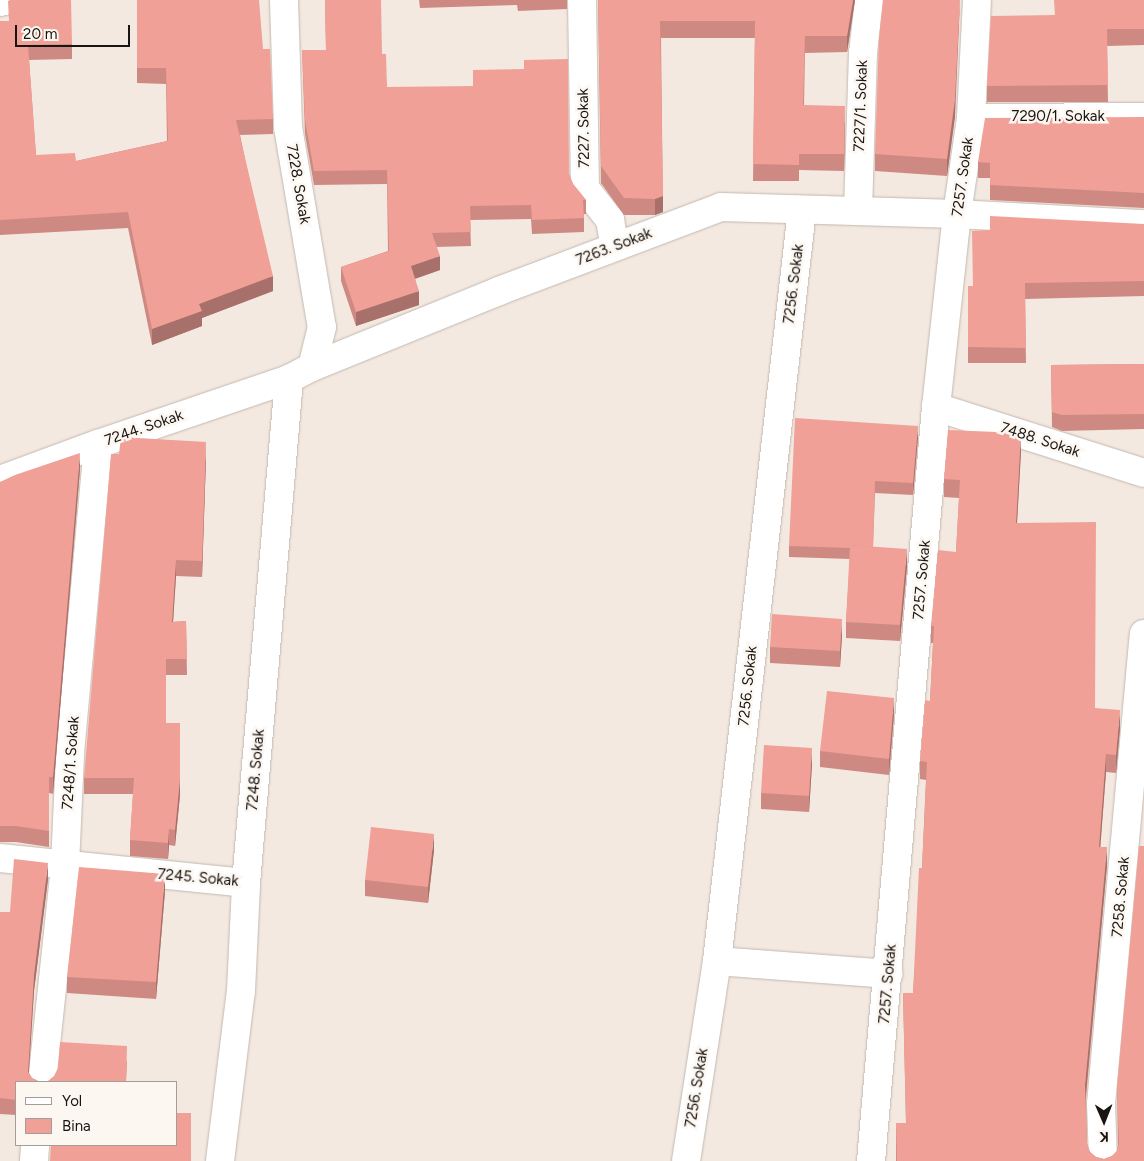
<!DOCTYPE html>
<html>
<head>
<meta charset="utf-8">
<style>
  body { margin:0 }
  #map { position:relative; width:1144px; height:1161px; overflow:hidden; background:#f4e9e0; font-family:Figtree,sans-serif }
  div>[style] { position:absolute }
  .roads { filter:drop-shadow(0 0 1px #c2b8af) drop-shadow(0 0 1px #c2b8af) }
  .minor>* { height:28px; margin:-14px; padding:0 14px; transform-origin:14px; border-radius:14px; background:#fff }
  .wall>* { inset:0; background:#ce8a82 }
  .shaded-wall>* { inset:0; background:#a8706a }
  .building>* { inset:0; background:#f0a097 }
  span { translate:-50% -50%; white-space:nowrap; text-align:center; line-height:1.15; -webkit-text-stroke:5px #fdf7f2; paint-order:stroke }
  .street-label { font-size:15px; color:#191512 }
  .legend { position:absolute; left:15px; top:1081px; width:162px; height:65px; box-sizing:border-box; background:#fdf7f2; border:1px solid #a29d98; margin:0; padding:6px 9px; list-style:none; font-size:15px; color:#191512 }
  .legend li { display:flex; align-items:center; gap:10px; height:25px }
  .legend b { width:25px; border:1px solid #a29d98 }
  .north { position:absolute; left:1079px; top:1096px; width:50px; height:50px; -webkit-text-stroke:4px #fdf7f2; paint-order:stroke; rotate:179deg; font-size:14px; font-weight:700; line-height:20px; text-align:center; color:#191512 }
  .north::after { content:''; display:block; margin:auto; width:18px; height:22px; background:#191512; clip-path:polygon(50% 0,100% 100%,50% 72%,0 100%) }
  .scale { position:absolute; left:15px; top:25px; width:115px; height:22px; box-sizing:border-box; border:2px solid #191512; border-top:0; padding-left:6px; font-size:15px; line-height:18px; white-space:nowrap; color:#191512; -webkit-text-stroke:4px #fdf7f2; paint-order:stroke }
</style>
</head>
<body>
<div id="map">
  <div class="roads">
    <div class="minor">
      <i style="left:284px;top:0;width:127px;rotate:88.2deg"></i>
      <i style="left:288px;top:127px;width:203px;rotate:80.4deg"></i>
      <i style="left:322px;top:327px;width:41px;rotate:104deg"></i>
      <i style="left:582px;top:0;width:188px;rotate:89.1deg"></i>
      <i style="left:585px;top:188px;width:41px;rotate:52deg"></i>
      <i style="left:610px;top:220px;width:27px;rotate:80deg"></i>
      <i style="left:0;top:2px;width:8px;rotate:-14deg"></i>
      <i style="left:971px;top:118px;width:173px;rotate:-0.3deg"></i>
      <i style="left:858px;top:211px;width:158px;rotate:-88.2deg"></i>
      <i style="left:863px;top:53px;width:53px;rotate:-83.5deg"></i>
      <i style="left:936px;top:407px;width:218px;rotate:17.6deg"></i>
      <i style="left:0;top:480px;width:104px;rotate:-20.2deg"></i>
      <i style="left:98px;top:444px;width:202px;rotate:-18.8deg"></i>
      <i style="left:289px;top:379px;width:26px;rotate:-28deg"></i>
      <i style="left:312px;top:367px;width:202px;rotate:-22.1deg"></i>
      <i style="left:499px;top:291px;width:237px;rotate:-20.7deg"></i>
      <i style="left:721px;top:207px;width:236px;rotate:1.7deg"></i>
      <i style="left:957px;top:214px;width:187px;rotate:3.1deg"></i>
      <i style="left:0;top:858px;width:247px;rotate:5.8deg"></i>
      <i style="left:717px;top:961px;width:172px;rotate:4.3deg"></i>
      <i style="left:42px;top:1082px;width:218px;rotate:-83.9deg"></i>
      <i style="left:65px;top:865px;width:112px;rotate:-87.4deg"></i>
      <i style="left:70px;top:753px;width:310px;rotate:-84.8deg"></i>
      <i style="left:34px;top:1161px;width:16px;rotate:-86deg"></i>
      <i style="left:220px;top:1161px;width:171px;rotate:-83deg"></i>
      <i style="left:241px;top:991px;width:108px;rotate:-87.3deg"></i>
      <i style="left:246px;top:883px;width:506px;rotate:-85.12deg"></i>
      <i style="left:686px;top:1161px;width:202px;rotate:-81.2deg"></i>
      <i style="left:717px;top:961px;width:756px;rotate:-83.54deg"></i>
      <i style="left:871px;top:1161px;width:757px;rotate:-85.07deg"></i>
      <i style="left:936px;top:407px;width:194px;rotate:-83.8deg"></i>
      <i style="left:957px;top:214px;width:97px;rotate:-81.7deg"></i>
      <i style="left:971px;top:118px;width:118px;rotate:-87.1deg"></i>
      <i style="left:1103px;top:1161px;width:57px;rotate:-92deg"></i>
      <i style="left:1101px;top:1104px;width:472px;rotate:-84.8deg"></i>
    </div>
  </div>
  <div class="wall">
    <i style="clip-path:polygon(137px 0,263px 49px,273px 119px,273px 134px,240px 135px,273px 291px,202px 318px,202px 326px,152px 345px,128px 228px,0 235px,0 21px,72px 44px,72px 59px,29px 60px,36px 155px,76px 161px,167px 141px,166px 84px,137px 83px)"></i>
    <i style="clip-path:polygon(325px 0,382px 54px,387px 87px,569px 174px,573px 184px,586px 200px,586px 214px,584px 214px,584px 232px,532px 234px,531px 219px,470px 220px,471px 246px,436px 247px,440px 270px,415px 279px,419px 305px,356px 326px,341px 281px,341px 267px,388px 251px,387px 184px,314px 185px,305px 134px,302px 50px,326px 50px)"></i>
    <i style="clip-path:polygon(419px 0,567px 0,567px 9px,518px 11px,517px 5px,420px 8px)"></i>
    <i style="clip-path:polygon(598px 0,855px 0,847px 52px,805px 53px,804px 105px,845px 123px,844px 171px,799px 170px,799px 181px,753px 181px,755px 38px,661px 38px,663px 212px,655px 215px,624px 215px,601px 183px)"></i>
    <i style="clip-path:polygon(1144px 0,1144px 45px,1107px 46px,1108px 102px,987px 102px,987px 86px,1054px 15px)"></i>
    <i style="clip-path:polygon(955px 116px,947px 176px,875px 171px,875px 154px)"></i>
    <i style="clip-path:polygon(1144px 117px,1144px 208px,990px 200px,990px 178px,978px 178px,978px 162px)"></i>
    <i style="clip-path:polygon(1144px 224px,1144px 296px,1025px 299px,1026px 363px,968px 363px,968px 286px,973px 286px)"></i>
    <i style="clip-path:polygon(1144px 364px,1144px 429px,1062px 431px,1052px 427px,1051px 365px)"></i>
    <i style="clip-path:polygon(918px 437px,913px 495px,875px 493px,873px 547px,907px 566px,900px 641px,846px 638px,846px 622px,850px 559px,789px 557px,789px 546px)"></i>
    <i style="clip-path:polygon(1021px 451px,1017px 523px,1095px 708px,1120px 728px,1116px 773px,1106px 772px,1100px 847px,1107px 865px,1086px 1098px,1087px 1144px,1090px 1152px,1096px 1157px,1104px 1159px,1112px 1156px,1117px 1151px,1118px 1145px,1117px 1087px,1144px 1161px,896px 1161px,896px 1123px,906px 1123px,903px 993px,913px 993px,922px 868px,926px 780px,920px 779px,920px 761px,930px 701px,933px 643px,931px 643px,931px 626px,956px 552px,959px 498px,944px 497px,944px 479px)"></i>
    <i style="clip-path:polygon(206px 458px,202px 577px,176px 576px,173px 622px,186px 621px,187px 675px,166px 675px,166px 723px,180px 723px,180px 795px,175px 846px,169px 845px,168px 859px,130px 856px,130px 840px,133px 794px,84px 794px,84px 778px)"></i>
    <i style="clip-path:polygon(80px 469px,53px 794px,49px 793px,49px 847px,16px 842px,0 842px,0 482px)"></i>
    <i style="clip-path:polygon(842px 635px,840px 667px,770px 663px,770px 647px)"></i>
    <i style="clip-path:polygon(894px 714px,889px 775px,820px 767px,820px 751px)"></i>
    <i style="clip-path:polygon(812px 764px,809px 812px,761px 809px,761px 793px)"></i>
    <i style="clip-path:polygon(434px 850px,428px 903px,365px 896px,365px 880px)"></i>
    <i style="clip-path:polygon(48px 879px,34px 991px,29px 1073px,32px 1078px,40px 1082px,48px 1081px,127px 1061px,126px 1082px,16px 1082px,16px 1115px,0 1114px,0 912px,10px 912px)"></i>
    <i style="clip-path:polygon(165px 891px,156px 999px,67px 993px,67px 977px)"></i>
  </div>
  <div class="shaded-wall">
    <i style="clip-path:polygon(853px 0,855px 0,847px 52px,847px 36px)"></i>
    <i style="clip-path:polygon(960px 0,955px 116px,947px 176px,947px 159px)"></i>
    <i style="clip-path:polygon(845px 106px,845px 123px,844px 171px,844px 154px)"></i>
    <i style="clip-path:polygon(663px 196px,663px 212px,655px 215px,655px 199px)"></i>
    <i style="clip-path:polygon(440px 256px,440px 270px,411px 280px,411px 266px)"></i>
    <i style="clip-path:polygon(273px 276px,273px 291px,202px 318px,202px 326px,152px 345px,152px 329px,199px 304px)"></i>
    <i style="clip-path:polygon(419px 291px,419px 305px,356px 326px,356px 312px)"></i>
    <i style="clip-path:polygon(918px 426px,918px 437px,913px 495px,913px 483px)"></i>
    <i style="clip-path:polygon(1021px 433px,1021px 451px,1016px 541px,1016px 523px)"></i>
    <i style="clip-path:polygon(206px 442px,206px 458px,202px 577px,202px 561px)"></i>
    <i style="clip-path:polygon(80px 453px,80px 469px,53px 794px,53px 777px)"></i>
    <i style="clip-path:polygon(907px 549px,907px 566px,900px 641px,900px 625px)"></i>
    <i style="clip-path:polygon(176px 560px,176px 576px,172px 638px,172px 622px)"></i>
    <i style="clip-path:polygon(842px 619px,842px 635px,840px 667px,840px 651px)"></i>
    <i style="clip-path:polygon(894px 698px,894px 714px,889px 775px,889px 759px)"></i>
    <i style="clip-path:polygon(1120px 710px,1120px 728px,1116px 773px,1116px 755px)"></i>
    <i style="clip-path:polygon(812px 748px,812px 764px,809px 812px,809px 796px)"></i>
    <i style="clip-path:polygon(1106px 754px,1106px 772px,1099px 865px,1099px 847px)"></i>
    <i style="clip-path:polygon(180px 779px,180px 795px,175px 846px,175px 830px)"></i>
    <i style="clip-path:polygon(169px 829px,169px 845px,168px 859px,168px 843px)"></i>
    <i style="clip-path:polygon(434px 834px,434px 850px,428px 903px,428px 887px)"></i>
    <i style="clip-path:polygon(1107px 847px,1107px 865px,1085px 1103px,1085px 1085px)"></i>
    <i style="clip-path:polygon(48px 863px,48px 879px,34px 991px,28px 1082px,28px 1072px,34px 975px)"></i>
    <i style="clip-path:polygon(165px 874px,165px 891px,156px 999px,156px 982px)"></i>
  </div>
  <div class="building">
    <i style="clip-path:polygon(10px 0,71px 0,72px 44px,28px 45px,36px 155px,75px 153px,76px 161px,168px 141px,166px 68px,137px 68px,137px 0,259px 0,263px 49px,270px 49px,273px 119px,236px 120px,273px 276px,199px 304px,202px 311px,152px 329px,128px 212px,0 220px,0 21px,9px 21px,8px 1px)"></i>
    <i style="clip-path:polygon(325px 0,381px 0,382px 54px,386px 54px,387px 87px,473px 86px,473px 70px,524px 69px,524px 60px,568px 59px,569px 174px,573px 184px,586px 200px,583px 200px,584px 218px,532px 220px,531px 205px,470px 206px,471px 232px,432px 233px,440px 256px,411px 266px,419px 291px,356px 312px,341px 267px,389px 251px,387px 170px,314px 171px,305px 120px,302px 50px,326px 50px)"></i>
    <i style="clip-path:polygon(598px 0,853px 0,847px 36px,805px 36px,803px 105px,845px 106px,844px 154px,799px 154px,799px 165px,753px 164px,755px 21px,660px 21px,663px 196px,655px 199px,624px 198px,601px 166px)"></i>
    <i style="clip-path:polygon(883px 0,960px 0,955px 100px,947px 159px,875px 154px,879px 37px)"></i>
    <i style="clip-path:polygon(1054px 0,1144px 0,1144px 29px,1107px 29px,1108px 85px,987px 86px,991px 16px,1055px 15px)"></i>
    <i style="clip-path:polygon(1144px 117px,1144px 193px,990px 185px,990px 163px,978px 162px,985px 118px)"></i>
    <i style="clip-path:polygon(990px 216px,1144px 224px,1144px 281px,1025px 283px,1026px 348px,968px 347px,968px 286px,973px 286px,972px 231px,990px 230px)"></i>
    <i style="clip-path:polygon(1144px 364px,1144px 414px,1062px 415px,1052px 412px,1051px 365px)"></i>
    <i style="clip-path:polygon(795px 418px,918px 426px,913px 483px,875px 481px,873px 547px,850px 545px,850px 548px,789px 546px)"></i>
    <i style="clip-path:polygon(948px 430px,1021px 433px,1016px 523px,1096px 522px,1095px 708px,1120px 710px,1116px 755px,1106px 754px,1099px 847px,1107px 847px,1085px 1085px,1087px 1144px,1090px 1152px,1096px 1157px,1104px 1159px,1112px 1156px,1117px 1151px,1119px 1143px,1117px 1087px,1139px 846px,1144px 846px,1144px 1161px,897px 1161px,896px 1123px,906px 1123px,903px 993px,913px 993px,919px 868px,922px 868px,927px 762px,920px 761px,925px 700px,930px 701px,934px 626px,931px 626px,938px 550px,956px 552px,960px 480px,944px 479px)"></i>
    <i style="clip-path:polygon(121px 437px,206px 442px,202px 561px,176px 560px,172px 622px,186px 621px,187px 659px,166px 659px,166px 723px,180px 723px,180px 779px,175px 830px,169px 829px,168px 843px,130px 840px,134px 778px,84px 778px,111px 454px,119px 454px)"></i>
    <i style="clip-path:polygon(80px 453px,53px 777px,49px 777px,49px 831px,16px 826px,0 826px,0 482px,15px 475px)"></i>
    <i style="clip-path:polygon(850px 545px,907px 549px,900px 625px,846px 622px)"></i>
    <i style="clip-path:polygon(772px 614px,842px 619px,840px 651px,770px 647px)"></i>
    <i style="clip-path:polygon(827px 691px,894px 698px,889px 759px,820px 751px)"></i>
    <i style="clip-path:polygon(764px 745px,812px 748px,809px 796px,761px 793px)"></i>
    <i style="clip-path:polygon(371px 827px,434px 834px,428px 887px,365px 880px)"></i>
    <i style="clip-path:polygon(14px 859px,48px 863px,34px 975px,28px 1072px,32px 1078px,40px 1082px,48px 1081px,54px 1076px,58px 1068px,60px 1042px,127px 1046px,126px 1082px,16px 1082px,16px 1100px,0 1098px,0 912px,10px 912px)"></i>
    <i style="clip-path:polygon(79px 867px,165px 874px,156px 982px,67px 977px)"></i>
    <i style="clip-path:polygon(176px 1113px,191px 1113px,191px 1161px,50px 1161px,51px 1145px,176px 1145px)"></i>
  </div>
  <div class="street-label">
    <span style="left:861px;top:106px;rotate:-88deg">7227/1. Sokak</span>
    <span style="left:1058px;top:117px">7290/1. Sokak</span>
    <span style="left:584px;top:128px;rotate:-91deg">7227. Sokak</span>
    <span style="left:963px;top:177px;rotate:-82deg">7257. Sokak</span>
    <span style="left:298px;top:184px;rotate:80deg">7228. Sokak</span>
    <span style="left:614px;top:247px;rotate:-21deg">7263. Sokak</span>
    <span style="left:794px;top:284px;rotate:-83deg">7256. Sokak</span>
    <span style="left:144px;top:428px;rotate:-19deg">7244. Sokak</span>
    <span style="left:1040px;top:440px;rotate:18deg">7488. Sokak</span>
    <span style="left:922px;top:580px;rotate:-85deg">7257. Sokak</span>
    <span style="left:748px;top:686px;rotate:-84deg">7256. Sokak</span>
    <span style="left:71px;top:763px;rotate:-86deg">7248/1. Sokak</span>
    <span style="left:256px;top:770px;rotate:-85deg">7248. Sokak</span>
    <span style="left:198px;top:878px;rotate:5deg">7245. Sokak</span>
    <span style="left:1121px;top:897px;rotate:-85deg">7258. Sokak</span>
    <span style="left:888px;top:984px;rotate:-85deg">7257. Sokak</span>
    <span style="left:697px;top:1088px;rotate:-81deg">7256. Sokak</span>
  </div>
  <ul class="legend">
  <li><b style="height:6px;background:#fff"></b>Yol</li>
  <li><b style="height:14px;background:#f0a097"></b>Bina</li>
  </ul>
  <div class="north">K</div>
  <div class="scale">20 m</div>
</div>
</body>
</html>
